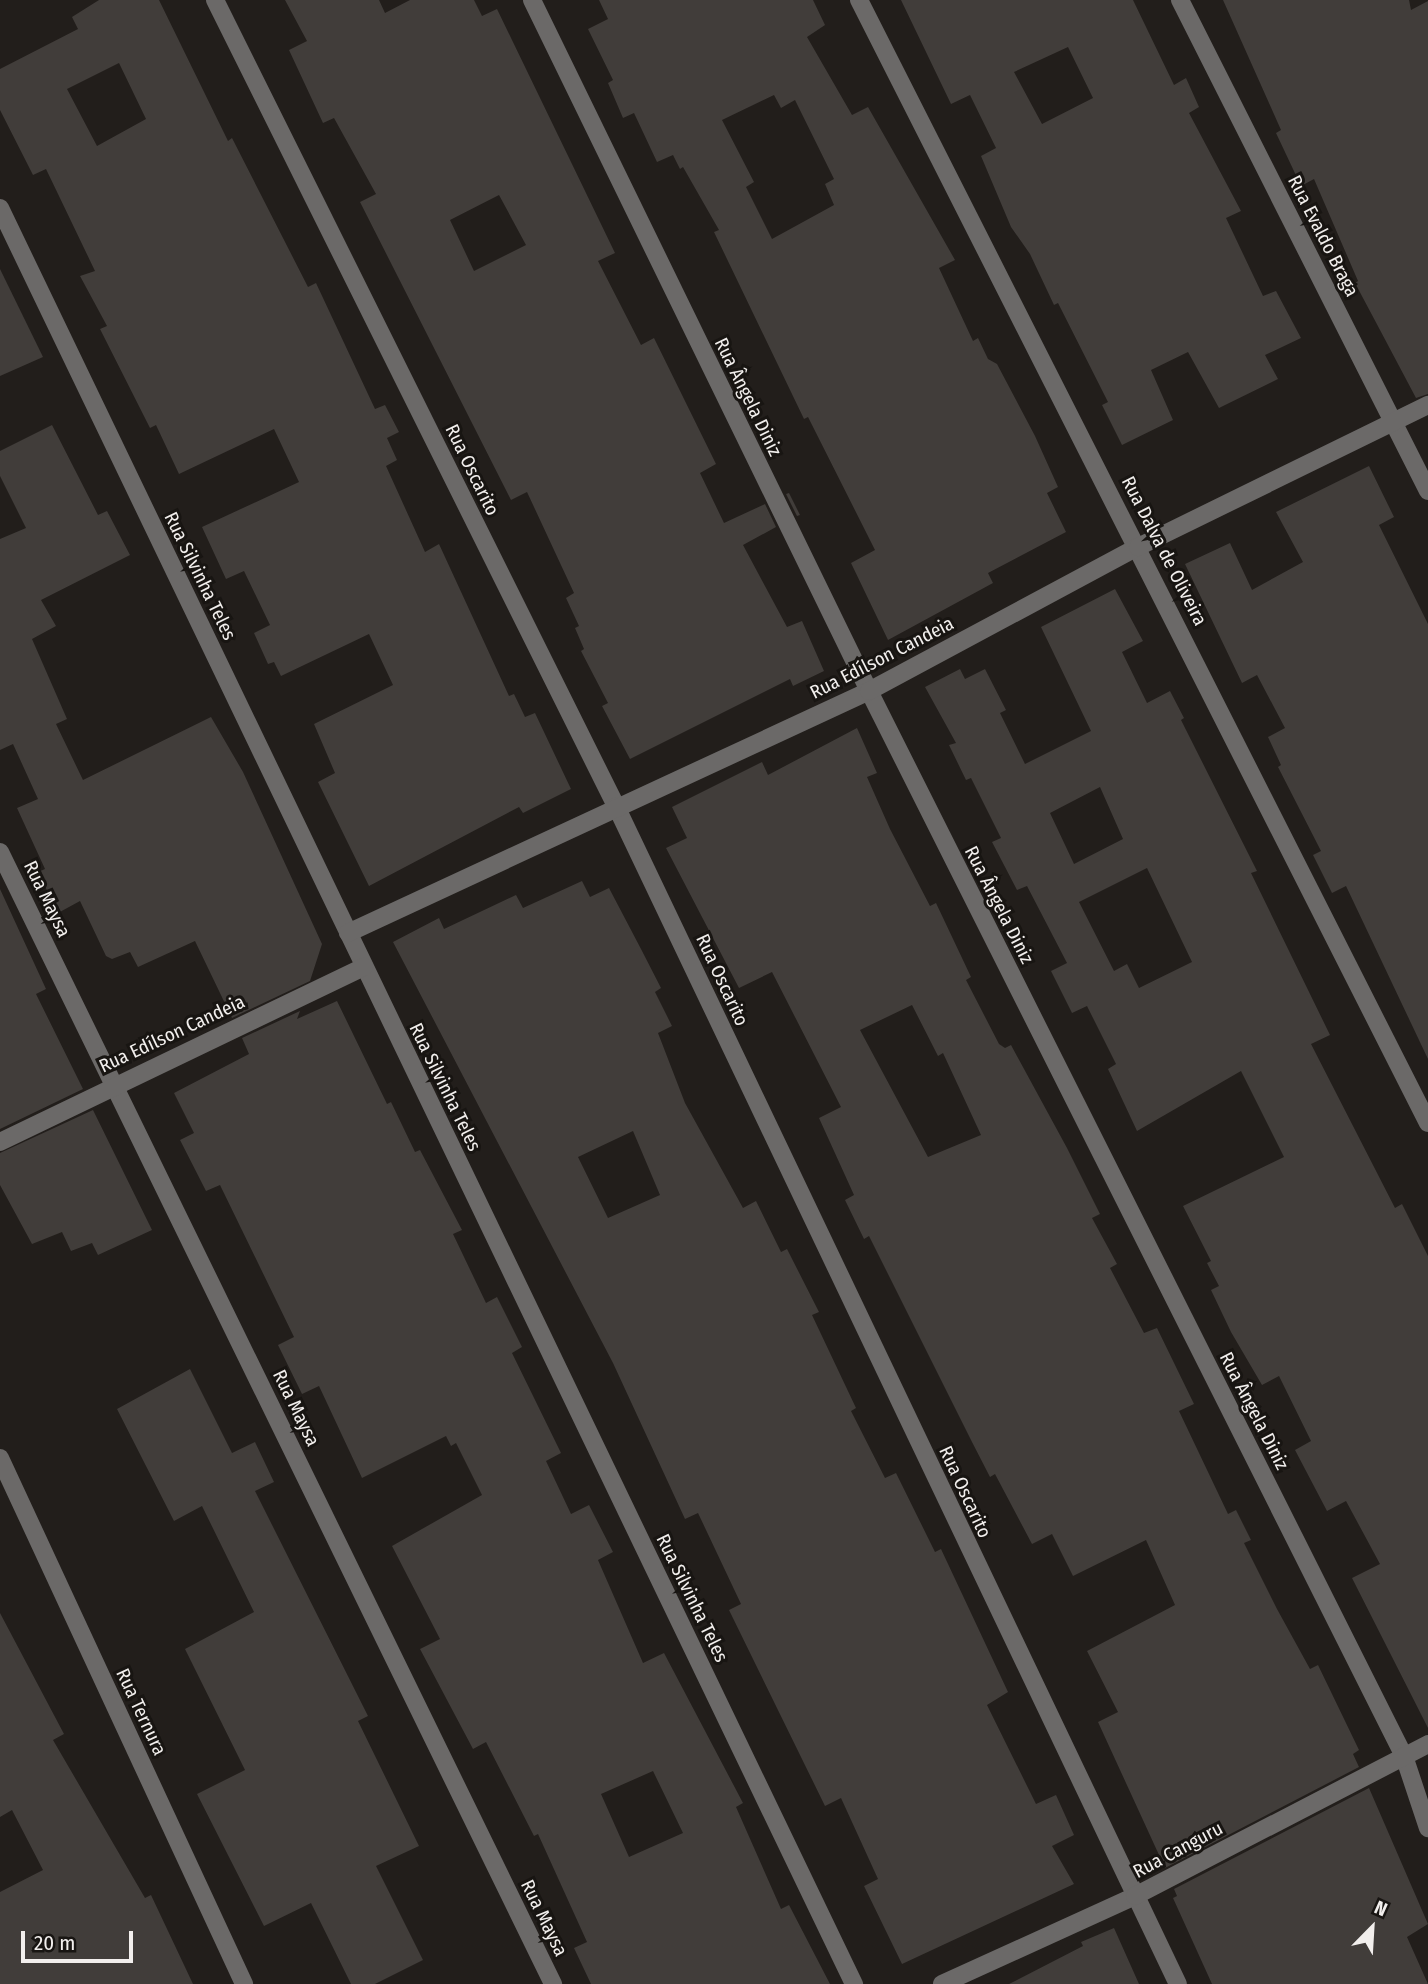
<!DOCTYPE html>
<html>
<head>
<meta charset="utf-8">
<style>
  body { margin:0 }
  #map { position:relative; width:1428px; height:1984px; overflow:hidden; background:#221e1b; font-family:"Fira Sans Condensed",sans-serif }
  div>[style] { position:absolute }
  .building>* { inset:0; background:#413d3a }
  .minor>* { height:18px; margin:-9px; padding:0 9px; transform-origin:9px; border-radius:9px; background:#6b6968 }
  span { translate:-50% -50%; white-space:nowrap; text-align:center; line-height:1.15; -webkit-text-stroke:6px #181512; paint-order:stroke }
  .street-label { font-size:19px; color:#f2efed }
  .north { position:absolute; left:1337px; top:1893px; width:70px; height:70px; -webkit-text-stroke:5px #181512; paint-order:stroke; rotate:24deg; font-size:19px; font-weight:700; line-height:28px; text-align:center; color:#f2efed }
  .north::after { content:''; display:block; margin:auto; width:24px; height:32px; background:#f2efed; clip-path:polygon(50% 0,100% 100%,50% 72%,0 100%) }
  .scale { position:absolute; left:21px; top:1931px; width:112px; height:32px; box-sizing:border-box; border:4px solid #f2efed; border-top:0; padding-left:9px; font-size:21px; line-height:24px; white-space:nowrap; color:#f2efed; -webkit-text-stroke:5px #181512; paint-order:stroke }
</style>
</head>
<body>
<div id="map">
  <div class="building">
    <i style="clip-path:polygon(evenodd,99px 0,159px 0,228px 141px,232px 138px,308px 287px,316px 283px,375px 409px,385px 405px,399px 432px,387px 438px,397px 460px,386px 466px,425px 552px,439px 544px,509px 696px,514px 694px,525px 717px,535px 713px,571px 789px,523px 813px,519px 807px,369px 886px,318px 782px,335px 773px,314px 724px,393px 685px,369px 634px,281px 676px,274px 662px,268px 664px,254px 633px,270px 625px,244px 571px,226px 579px,202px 527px,299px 482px,274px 429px,179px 474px,156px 425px,150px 428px,100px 329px,107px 326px,80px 276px,95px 271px,46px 169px,33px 175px,0 110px,0 69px,78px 29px,72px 17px,99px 0,119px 63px,146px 119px,97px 146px,67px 89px,119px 63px)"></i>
    <i style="clip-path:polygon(evenodd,285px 0,379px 0,385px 13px,410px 0,474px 0,482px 16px,497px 9px,615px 253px,598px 261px,641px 345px,654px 338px,716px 464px,700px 473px,724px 523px,765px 504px,776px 527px,743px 545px,787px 627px,802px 621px,824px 671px,793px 686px,790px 679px,630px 759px,602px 706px,608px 703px,581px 651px,584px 649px,575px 628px,579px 626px,566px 598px,574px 593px,527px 492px,511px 500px,360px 202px,376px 194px,334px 118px,323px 123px,289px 50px,307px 41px,285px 0,499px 195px,526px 245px,474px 271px,450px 220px,499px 195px)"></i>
    <i style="clip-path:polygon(evenodd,599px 0,813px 0,825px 25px,807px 37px,852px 115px,868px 107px,955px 260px,939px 268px,973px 341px,978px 338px,988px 359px,997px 364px,1035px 436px,1058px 487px,1047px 493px,1066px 532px,988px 573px,993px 583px,888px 640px,851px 563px,875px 550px,808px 417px,804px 419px,714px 232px,719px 230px,683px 167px,680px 169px,673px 155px,657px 162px,634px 113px,623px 118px,608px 83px,613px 80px,588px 29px,608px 19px,599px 0,774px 95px,781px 108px,795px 100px,834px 179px,825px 184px,834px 205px,772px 239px,746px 187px,754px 182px,722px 120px,774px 95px)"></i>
    <i style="clip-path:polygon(evenodd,901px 0,1133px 0,1174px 85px,1186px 78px,1199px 107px,1189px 113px,1241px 211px,1226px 218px,1263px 296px,1276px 291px,1301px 338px,1265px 355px,1278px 379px,1219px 408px,1188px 352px,1151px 370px,1173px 420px,1122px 445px,1102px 405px,1108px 402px,1058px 303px,1054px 305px,1030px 254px,1011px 227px,981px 156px,996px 148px,970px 95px,951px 104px,901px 0,1068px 47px,1093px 98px,1042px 124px,1014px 72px,1068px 47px)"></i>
    <i style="clip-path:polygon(1223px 0,1409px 0,1411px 10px,1428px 1px,1428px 394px,1416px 398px,1380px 330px,1355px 283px,1358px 281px,1314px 179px,1301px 186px,1276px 133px,1281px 130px)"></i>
    <i style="clip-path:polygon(0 269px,43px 357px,0 376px)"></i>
    <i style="clip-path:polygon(52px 425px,98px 515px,107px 511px,130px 555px,41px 600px,56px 626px,32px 639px,67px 719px,56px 724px,83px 780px,211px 717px,243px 772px,322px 944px,310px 981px,232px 1018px,195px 941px,138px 967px,130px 952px,112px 959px,106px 956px,80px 901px,58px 913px,38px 872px,45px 869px,17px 808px,38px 799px,13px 744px,0 750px,0 539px,26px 528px,0 476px,0 451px)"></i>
    <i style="clip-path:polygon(1369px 466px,1394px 517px,1379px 525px,1428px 624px,1428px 1059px,1346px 886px,1332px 893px,1313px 855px,1321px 851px,1278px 767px,1281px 765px,1268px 737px,1285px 728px,1257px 675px,1242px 683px,1185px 564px,1230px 543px,1252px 590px,1303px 562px,1276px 512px)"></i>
    <i style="clip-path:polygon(789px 493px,800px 515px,797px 516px,786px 494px)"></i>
    <i style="clip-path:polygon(evenodd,1115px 589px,1143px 641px,1122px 652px,1147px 703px,1170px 691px,1184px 718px,1181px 720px,1257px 871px,1251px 873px,1330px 1035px,1311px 1044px,1395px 1208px,1402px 1204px,1428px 1256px,1428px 1728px,1352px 1578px,1380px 1564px,1346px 1501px,1327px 1511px,1295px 1450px,1311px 1441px,1279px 1376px,1262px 1385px,1231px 1332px,1211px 1290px,1219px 1286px,1207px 1263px,1211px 1261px,1183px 1206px,1284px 1157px,1241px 1071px,1137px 1131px,1108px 1069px,1116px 1064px,1087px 1006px,1072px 1013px,1051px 971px,1067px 963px,1027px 886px,1017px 890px,992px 842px,1001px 838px,971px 778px,966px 780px,949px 745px,956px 743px,925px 687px,960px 669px,965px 679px,985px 669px,1006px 710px,1000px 713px,1025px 764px,1091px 731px,1041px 627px,1115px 589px,1100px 787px,1123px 839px,1074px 864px,1050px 813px,1100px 787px,1115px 589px,1147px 868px,1192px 962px,1139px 988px,1127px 964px,1114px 971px,1079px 902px,1147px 868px)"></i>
    <i style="clip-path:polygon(evenodd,857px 728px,877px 773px,867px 777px,890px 829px,930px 906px,936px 903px,971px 977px,966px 980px,999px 1044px,1005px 1048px,1011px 1045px,1067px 1148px,1100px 1214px,1092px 1218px,1117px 1264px,1110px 1268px,1144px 1333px,1157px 1328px,1194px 1404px,1179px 1411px,1228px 1514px,1236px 1510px,1251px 1540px,1244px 1543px,1277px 1609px,1310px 1669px,1318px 1665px,1359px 1750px,1353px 1754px,1359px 1767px,1165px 1868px,1098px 1722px,1118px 1712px,1087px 1651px,1175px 1605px,1146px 1540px,1073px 1576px,1052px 1534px,1032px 1544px,995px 1474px,990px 1477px,972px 1442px,869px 1236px,864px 1239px,845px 1200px,854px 1195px,819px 1118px,841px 1107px,772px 972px,739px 988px,666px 848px,687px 838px,672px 807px,762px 762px,768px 775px,857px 728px,912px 1005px,938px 1056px,943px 1053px,981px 1135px,928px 1157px,860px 1030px,912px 1005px)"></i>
    <i style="clip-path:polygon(evenodd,582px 881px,590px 897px,609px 888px,641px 949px,661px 988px,655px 992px,672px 1026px,658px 1033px,685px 1103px,743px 1208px,756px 1201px,781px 1252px,787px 1249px,819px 1312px,812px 1315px,856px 1408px,851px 1411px,885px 1478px,896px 1473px,935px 1552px,941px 1549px,1008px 1692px,987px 1705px,1036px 1804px,1056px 1795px,1074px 1835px,1052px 1846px,1074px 1884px,902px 1964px,864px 1886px,878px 1879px,841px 1798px,825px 1806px,729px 1610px,741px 1604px,698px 1513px,685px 1519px,613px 1363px,393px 942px,439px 918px,444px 929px,516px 895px,523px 908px,582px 881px,633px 1131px,660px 1195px,608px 1218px,578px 1157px,633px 1131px)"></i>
    <i style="clip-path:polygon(0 889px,46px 989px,36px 994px,83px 1089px,0 1129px)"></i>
    <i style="clip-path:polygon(evenodd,337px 1001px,387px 1104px,391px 1102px,415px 1152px,420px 1150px,462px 1230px,453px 1234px,486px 1303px,497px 1297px,522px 1347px,512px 1353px,561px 1453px,546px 1461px,571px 1514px,589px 1505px,613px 1552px,598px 1560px,643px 1663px,664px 1653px,743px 1803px,736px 1807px,781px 1909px,789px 1905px,830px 1984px,591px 1984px,574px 1948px,587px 1942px,538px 1834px,534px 1836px,486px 1742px,473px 1749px,420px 1649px,440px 1639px,392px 1546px,482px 1495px,456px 1443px,451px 1446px,446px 1436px,362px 1478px,319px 1386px,302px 1394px,278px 1345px,294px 1337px,220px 1185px,206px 1191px,180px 1140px,194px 1133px,174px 1093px,249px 1054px,242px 1038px,300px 1011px,297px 1019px,337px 1001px,653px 1771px,683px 1833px,629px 1857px,601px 1794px,653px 1771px)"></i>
    <i style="clip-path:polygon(93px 1110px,152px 1230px,98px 1255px,92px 1243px,71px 1251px,62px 1232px,32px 1244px,0 1185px,0 1153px)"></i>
    <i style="clip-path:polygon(190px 1369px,232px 1453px,255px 1442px,274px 1482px,255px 1491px,368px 1716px,358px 1721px,419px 1846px,376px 1866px,423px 1960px,375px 1984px,351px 1984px,311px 1903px,264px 1926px,197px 1794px,245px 1770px,185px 1649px,254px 1612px,202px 1506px,174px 1521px,117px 1409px)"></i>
    <i style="clip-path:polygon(0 1613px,64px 1734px,53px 1740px,145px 1898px,151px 1895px,193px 1984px,0 1984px,0 1892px,43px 1870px,12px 1810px,0 1817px)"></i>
    <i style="clip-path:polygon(1369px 1788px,1428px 1924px,1407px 1937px,1428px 1984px,1212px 1984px,1173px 1898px,1177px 1896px,1174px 1889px)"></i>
    <i style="clip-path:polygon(1114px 1928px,1139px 1984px,1009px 1984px,1083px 1946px,1081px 1942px)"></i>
  </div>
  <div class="minor">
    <i style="left:215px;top:0;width:900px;rotate:63.55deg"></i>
    <i style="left:616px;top:806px;width:1305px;rotate:64.5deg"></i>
    <i style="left:532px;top:0;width:769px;rotate:64deg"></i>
    <i style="left:869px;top:691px;width:1192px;rotate:63.33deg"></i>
    <i style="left:1404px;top:1756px;width:76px;rotate:71.6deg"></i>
    <i style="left:859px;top:0;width:1259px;rotate:63.13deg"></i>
    <i style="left:1180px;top:0;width:550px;rotate:63.2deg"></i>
    <i style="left:0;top:208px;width:1971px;rotate:64.32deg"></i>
    <i style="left:0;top:852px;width:1260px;rotate:63.96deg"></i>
    <i style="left:348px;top:933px;width:574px;rotate:-24.91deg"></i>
    <i style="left:869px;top:691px;width:305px;rotate:-28.2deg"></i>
    <i style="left:1138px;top:547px;width:323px;rotate:-26.1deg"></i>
    <i style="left:0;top:1142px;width:404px;rotate:-25.7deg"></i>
    <i style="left:0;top:1458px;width:580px;rotate:65.11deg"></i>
    <i style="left:942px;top:1984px;width:212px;rotate:-24.5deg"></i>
    <i style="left:1135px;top:1896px;width:330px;rotate:-27.4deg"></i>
  </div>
  <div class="street-label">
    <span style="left:1323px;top:236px;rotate:63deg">Rua Evaldo Braga</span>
    <span style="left:748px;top:397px;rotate:64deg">Rua Ângela Diniz</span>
    <span style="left:472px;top:470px;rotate:64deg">Rua Oscarito</span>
    <span style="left:1164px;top:551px;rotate:63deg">Rua Dalva de Oliveira</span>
    <span style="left:200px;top:576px;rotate:64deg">Rua Silvinha Teles</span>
    <span style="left:882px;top:658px;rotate:-27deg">Rua Edílson Candeia</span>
    <span style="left:47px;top:899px;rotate:64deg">Rua Maysa</span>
    <span style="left:999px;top:905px;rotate:63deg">Rua Ângela Diniz</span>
    <span style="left:722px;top:980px;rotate:65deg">Rua Oscarito</span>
    <span style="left:172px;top:1034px;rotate:-25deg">Rua Edílson Candeia</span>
    <span style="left:445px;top:1087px;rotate:64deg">Rua Silvinha Teles</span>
    <span style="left:296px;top:1408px;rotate:64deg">Rua Maysa</span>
    <span style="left:1254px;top:1411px;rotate:63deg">Rua Ângela Diniz</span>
    <span style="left:965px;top:1492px;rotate:65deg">Rua Oscarito</span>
    <span style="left:692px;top:1598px;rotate:64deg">Rua Silvinha Teles</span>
    <span style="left:141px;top:1712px;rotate:65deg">Rua Ternura</span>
    <span style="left:1178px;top:1850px;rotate:-28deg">Rua Canguru</span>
    <span style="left:544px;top:1918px;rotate:64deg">Rua Maysa</span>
  </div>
  <div class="north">N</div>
  <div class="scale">20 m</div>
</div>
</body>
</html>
